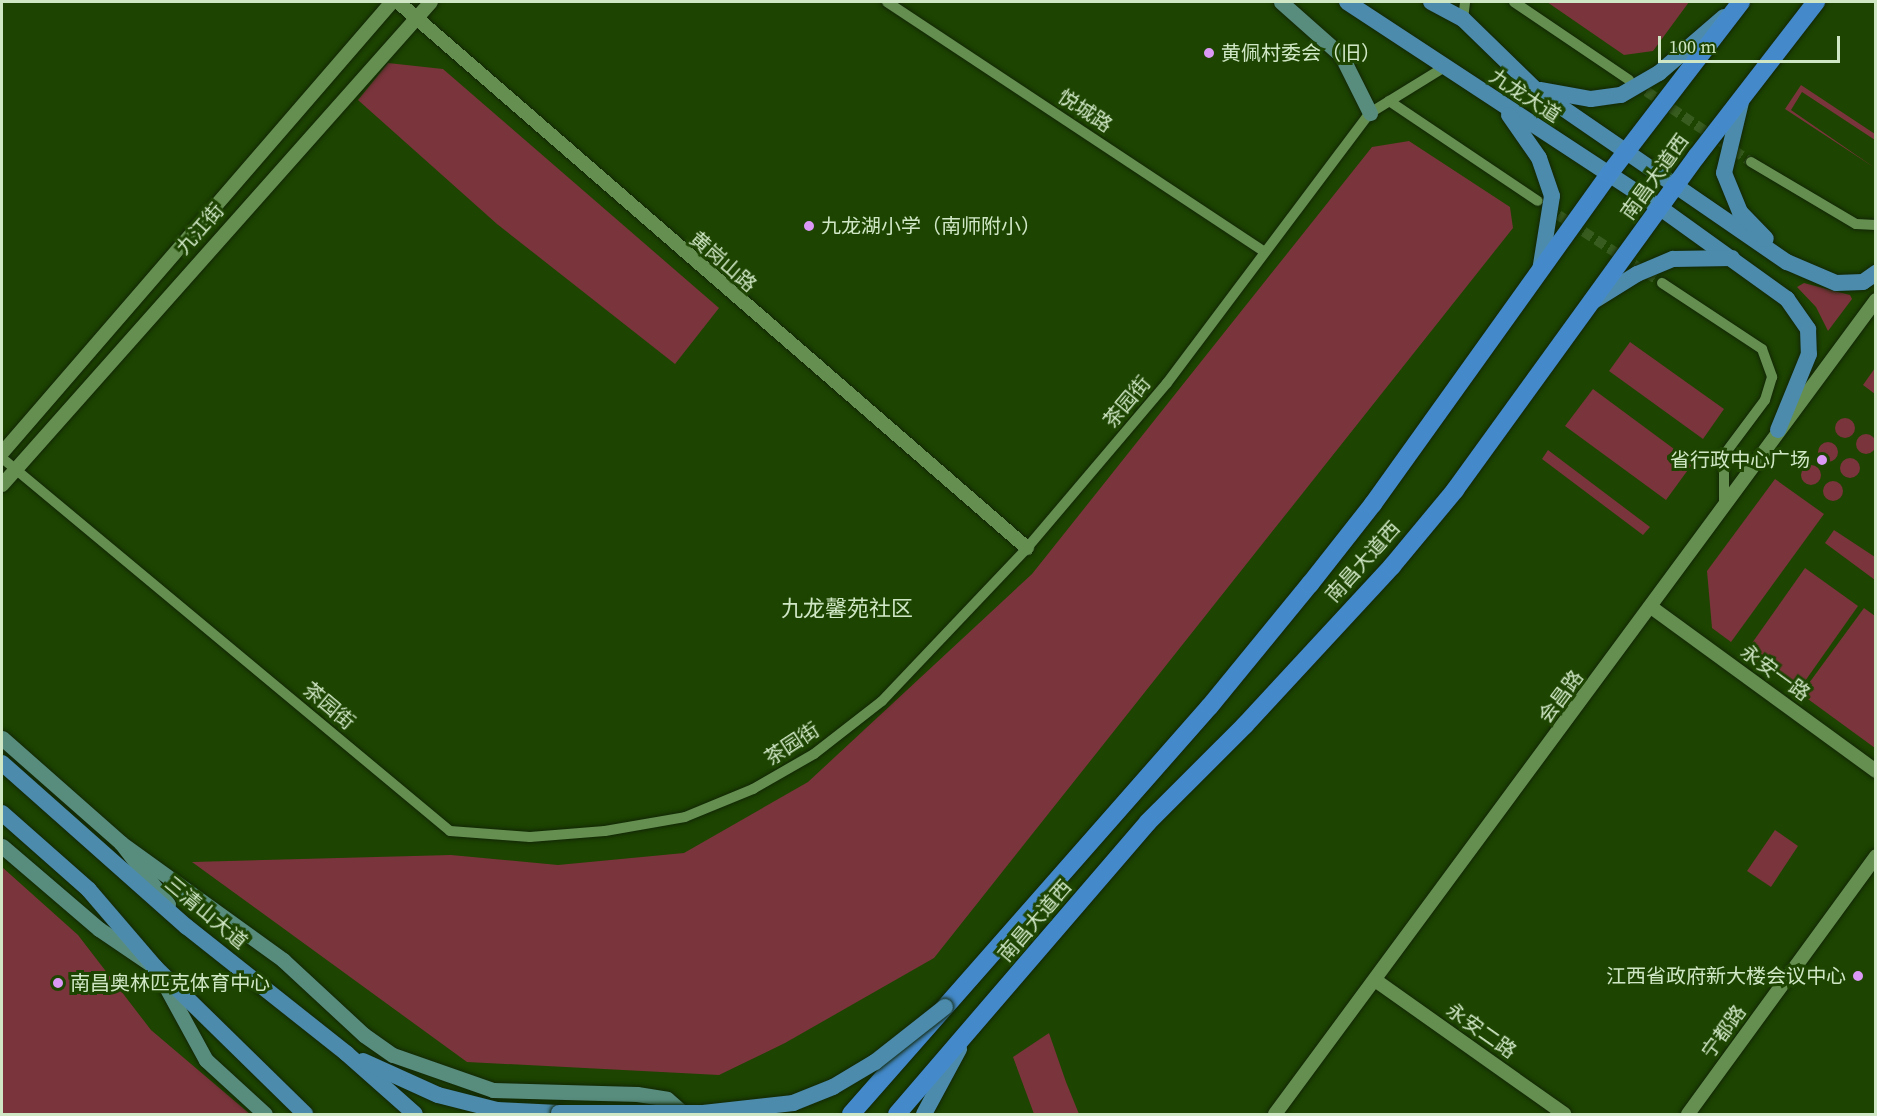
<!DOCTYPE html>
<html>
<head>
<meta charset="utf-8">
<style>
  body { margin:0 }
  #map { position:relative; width:1877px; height:1116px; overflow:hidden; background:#1d4401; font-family:"Source Serif 4","Noto Sans SC",serif }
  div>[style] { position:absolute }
  .green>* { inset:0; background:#7a343b }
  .round { border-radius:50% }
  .minor-tunnel>* { height:10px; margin-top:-5px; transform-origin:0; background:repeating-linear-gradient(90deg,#385c1f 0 10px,transparent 0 15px) }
  .roads { filter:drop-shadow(0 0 2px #122606) drop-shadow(0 0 2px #122606) }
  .minor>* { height:10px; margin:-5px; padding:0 5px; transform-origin:5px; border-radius:5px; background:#658f50 }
  .tertiary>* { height:14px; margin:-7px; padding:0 7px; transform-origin:7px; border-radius:7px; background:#658f50 }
  .secondary>* { height:15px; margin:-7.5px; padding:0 7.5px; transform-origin:7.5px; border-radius:7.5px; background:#588d7e }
  .primary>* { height:16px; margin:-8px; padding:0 8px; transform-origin:8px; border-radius:8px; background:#4c8bac }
  .trunk>* { height:18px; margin:-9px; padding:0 9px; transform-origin:9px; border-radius:9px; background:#448acb }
  .bridges { filter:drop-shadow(0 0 2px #122606) drop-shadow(0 0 2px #122606) }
  .primary-bridge>* { height:16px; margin:-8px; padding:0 8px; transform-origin:8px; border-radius:8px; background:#4c8bac }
  .dots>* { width:16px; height:16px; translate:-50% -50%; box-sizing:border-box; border:3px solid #1d4401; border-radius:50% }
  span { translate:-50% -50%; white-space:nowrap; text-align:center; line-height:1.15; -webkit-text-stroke:6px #1d4401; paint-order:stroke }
  .poi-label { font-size:20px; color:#d0e7c6 }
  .left { translate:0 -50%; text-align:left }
  .right { translate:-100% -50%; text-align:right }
  .street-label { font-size:20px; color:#d0e7c6 }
  .quarter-label { font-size:22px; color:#d0e7c6 }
  .frame { position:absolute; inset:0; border:3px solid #d0e7c6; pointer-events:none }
  .scale { position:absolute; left:1658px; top:36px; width:182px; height:27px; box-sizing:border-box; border:3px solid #d0e7c6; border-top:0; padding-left:8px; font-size:18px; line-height:21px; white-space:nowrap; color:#d0e7c6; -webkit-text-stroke:4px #1d4401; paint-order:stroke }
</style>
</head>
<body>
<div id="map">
  <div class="green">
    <i style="clip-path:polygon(1547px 2px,1689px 2px,1653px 51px,1624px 55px)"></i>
    <i style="clip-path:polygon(388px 63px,443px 69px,719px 308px,675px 364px,497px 224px,358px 100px)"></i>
    <i style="clip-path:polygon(1801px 85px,1875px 134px,1875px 140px,1802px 92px,1791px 110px,1875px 168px,1785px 109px)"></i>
    <i style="clip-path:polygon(1409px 141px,1510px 207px,1513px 228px,934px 958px,785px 1043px,719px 1075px,467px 1062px,192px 862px,451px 855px,558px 865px,684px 853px,808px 782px,1032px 574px,1372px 147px)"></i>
    <i style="clip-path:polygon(1804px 283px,1850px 295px,1852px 299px,1828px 331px,1816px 307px,1797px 287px)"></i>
    <i style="clip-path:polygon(1630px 342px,1724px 409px,1703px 439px,1609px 371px)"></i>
    <i style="clip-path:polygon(1875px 368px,1875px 394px,1863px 385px)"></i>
    <i style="clip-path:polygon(1593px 389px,1693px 463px,1666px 500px,1565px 426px)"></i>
    <i class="round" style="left:1835px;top:418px;width:20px;height:20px"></i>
    <i class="round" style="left:1856px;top:434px;width:20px;height:20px"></i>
    <i class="round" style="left:1818px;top:442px;width:20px;height:20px"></i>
    <i style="clip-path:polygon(1548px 450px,1650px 527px,1643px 535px,1542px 459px)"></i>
    <i class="round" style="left:1840px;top:458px;width:20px;height:20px"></i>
    <i class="round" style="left:1801px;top:465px;width:20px;height:20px"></i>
    <i style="clip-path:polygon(1775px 479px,1824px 514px,1731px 642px,1712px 628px,1707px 571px)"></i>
    <i class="round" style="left:1823px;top:481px;width:20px;height:20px"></i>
    <i style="clip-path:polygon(1834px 530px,1875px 557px,1875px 580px,1825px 543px)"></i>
    <i style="clip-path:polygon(1805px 568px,1858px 606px,1798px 691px,1745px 653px)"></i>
    <i style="clip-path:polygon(1864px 608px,1875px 616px,1875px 748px,1801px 694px)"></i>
    <i style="clip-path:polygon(1775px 830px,1798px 846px,1771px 887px,1747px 871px)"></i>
    <i style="clip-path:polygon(2px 867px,78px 935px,151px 1030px,250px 1114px,2px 1114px)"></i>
    <i style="clip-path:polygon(1049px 1033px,1066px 1082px,1079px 1114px,1034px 1114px,1013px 1057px)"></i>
  </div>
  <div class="minor-tunnel">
    <i style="left:1634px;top:83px;width:141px;rotate:34deg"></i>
    <i style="left:1546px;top:207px;width:139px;rotate:33.2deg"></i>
  </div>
  <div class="roads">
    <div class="minor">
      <i style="left:887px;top:2px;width:451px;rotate:33.5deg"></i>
      <i style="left:1514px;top:2px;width:139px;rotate:34.1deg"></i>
      <i style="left:1463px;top:19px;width:17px;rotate:-83deg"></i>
      <i style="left:1389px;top:101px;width:179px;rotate:33.9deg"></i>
      <i style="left:1751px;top:162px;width:122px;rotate:30.6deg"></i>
      <i style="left:1856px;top:224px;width:20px;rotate:3deg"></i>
      <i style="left:1662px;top:283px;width:120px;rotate:33.4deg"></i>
      <i style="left:1762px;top:349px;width:30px;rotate:70deg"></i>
      <i style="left:1772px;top:377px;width:24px;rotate:107deg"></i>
      <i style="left:1765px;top:400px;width:69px;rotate:126.7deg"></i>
      <i style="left:1724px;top:455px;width:51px;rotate:90deg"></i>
      <i style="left:2px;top:458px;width:583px;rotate:39.78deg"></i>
      <i style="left:450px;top:831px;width:80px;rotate:4.3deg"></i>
      <i style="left:530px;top:837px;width:75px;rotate:-4.6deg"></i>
      <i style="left:605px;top:831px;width:81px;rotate:-9.9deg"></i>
      <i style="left:685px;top:817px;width:74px;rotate:-22.4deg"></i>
      <i style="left:753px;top:789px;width:70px;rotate:-29.8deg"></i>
      <i style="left:814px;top:754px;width:86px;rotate:-37.9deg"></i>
      <i style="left:882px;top:701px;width:211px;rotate:-46.5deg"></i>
      <i style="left:1027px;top:548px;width:216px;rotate:-49.7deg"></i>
      <i style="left:1167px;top:383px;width:338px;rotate:-53.1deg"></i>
      <i style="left:1370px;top:113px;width:86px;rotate:-31.7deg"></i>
    </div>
    <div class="tertiary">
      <i style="left:398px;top:2px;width:833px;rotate:40.96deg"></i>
      <i style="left:2px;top:453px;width:596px;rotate:-49.15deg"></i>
      <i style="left:2px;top:485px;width:646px;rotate:-48.39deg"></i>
      <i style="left:1651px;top:607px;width:278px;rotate:36.1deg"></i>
      <i style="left:1375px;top:980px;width:232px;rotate:35.3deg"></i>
      <i style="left:1275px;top:1114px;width:1012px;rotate:-53.56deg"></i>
      <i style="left:1688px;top:1114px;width:319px;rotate:-53.9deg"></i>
    </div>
    <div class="secondary">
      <i style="left:1281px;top:2px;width:80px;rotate:41.5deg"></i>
      <i style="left:1341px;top:55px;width:65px;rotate:63.4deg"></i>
      <i style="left:2px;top:738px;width:159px;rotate:41.4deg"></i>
      <i style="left:121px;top:843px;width:77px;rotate:52.4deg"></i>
      <i style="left:121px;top:843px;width:200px;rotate:35.8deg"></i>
      <i style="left:283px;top:960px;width:110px;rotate:42.8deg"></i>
      <i style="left:364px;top:1035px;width:35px;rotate:35deg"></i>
      <i style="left:393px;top:1055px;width:106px;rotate:19.3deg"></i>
      <i style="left:493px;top:1090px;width:144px;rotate:1.6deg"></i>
      <i style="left:637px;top:1094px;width:30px;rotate:9deg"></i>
      <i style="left:667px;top:1099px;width:23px;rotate:41deg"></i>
      <i style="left:2px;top:846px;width:128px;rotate:40.6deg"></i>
      <i style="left:99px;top:929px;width:68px;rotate:34.2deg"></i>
      <i style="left:155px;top:967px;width:106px;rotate:61.3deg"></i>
      <i style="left:206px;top:1060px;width:80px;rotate:42.5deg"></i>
    </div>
    <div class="primary">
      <i style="left:1347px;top:2px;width:373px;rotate:33.3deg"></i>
      <i style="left:1659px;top:207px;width:158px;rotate:35.7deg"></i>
      <i style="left:1787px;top:299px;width:37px;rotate:55deg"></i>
      <i style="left:1808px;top:329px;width:25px;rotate:88deg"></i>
      <i style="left:1809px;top:354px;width:82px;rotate:112.2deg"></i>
      <i style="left:1431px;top:2px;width:36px;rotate:28deg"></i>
      <i style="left:1463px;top:19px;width:100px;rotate:44.2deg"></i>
      <i style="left:1535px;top:89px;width:306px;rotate:34.5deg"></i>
      <i style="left:1787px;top:262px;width:53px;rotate:23.2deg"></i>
      <i style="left:1836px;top:283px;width:27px;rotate:-2deg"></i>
      <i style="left:1863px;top:282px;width:16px;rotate:-35deg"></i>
      <i style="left:1540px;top:90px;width:52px;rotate:10deg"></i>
      <i style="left:1591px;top:99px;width:30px;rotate:-8deg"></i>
      <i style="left:1621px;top:95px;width:44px;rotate:-30.1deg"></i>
      <i style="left:1659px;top:73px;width:86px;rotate:-40.7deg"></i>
      <i style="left:1742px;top:98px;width:77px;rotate:103.5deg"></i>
      <i style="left:1724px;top:173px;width:42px;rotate:67.7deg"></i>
      <i style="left:1740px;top:212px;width:37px;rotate:46deg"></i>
      <i style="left:1509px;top:115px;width:52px;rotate:55.1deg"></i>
      <i style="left:1539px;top:158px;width:40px;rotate:71.1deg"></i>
      <i style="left:1552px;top:196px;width:76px;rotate:99.1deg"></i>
      <i style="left:1592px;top:302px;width:53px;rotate:-31.9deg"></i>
      <i style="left:1637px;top:274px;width:39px;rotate:-23deg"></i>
      <i style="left:1673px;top:259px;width:59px;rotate:-1deg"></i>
      <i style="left:2px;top:763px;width:247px;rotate:41.6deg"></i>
      <i style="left:187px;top:927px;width:203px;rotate:38.4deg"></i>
      <i style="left:346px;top:1053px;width:92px;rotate:41.5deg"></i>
      <i style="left:2px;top:813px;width:116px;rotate:41.5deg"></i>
      <i style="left:89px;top:890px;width:101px;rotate:49.4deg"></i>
      <i style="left:155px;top:967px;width:210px;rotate:44.4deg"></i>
      <i style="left:363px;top:1061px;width:82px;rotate:24.4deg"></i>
      <i style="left:438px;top:1095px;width:61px;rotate:14.3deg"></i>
      <i style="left:497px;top:1110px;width:62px;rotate:2.8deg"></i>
      <i style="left:924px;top:1114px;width:74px;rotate:-61.7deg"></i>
    </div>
    <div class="trunk">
      <i style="left:851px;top:1114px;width:543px;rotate:-48.66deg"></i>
      <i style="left:1210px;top:706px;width:158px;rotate:-50.7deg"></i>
      <i style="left:1310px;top:584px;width:102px;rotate:-51.8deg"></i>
      <i style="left:1373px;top:504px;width:406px;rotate:-54.4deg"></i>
      <i style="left:1609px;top:174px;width:217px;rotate:-52.5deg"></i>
      <i style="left:897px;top:1114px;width:385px;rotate:-49.3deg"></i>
      <i style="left:1148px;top:822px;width:137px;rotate:-45deg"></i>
      <i style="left:1245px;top:725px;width:217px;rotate:-47.2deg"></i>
      <i style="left:1392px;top:566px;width:99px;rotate:-50.3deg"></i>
      <i style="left:1455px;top:490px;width:412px;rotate:-54.1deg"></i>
      <i style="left:1697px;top:156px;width:195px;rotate:-52.3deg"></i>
    </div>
  </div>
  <div class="bridges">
    <div class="primary-bridge">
      <i style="left:559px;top:1113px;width:144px"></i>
      <i style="left:703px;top:1113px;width:91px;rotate:-6.3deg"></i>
      <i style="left:793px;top:1103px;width:43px;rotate:-21.8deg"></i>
      <i style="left:833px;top:1087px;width:49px;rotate:-30.8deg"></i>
      <i style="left:875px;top:1062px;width:89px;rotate:-38.2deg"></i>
    </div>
  </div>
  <div class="dots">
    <i style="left:1209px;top:53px;background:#db99f5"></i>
    <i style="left:809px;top:226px;background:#db99f5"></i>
    <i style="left:1822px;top:460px;background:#db99f5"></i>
    <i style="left:1858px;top:976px;background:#db99f5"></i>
    <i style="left:58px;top:983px;background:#db99f5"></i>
  </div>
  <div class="poi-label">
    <span class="left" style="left:1221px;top:53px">黄佩村委会（旧）</span>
    <span class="left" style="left:821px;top:226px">九龙湖小学（南师附小）</span>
    <span class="right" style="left:1810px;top:460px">省行政中心广场</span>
    <span class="right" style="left:1846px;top:976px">江西省政府新大楼会议中心</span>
    <span class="left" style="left:70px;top:983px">南昌奥林匹克体育中心</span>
  </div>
  <div class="street-label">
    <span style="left:1525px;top:96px;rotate:33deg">九龙大道</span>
    <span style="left:1085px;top:111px;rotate:34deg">悦城路</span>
    <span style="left:1655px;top:177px;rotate:-54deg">南昌大道西</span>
    <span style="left:200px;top:229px;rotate:-49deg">九江街</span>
    <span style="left:723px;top:262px;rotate:41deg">黄岗山路</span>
    <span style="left:1127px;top:402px;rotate:-50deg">茶园街</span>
    <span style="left:1363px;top:562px;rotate:-48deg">南昌大道西</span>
    <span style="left:1775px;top:673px;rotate:36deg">永安一路</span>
    <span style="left:1561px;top:697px;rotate:-53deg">会昌路</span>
    <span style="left:329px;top:706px;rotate:40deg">茶园街</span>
    <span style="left:792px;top:744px;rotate:-33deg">茶园街</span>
    <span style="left:206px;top:913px;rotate:40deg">三清山大道</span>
    <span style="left:1035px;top:921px;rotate:-49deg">南昌大道西</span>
    <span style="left:1481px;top:1031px;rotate:35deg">永安二路</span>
    <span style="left:1724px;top:1032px;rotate:-54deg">宁都路</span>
  </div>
  <div class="quarter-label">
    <span style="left:847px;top:609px">九龙馨苑社区</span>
  </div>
  <div class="frame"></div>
  <div class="scale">100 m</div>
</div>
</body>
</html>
